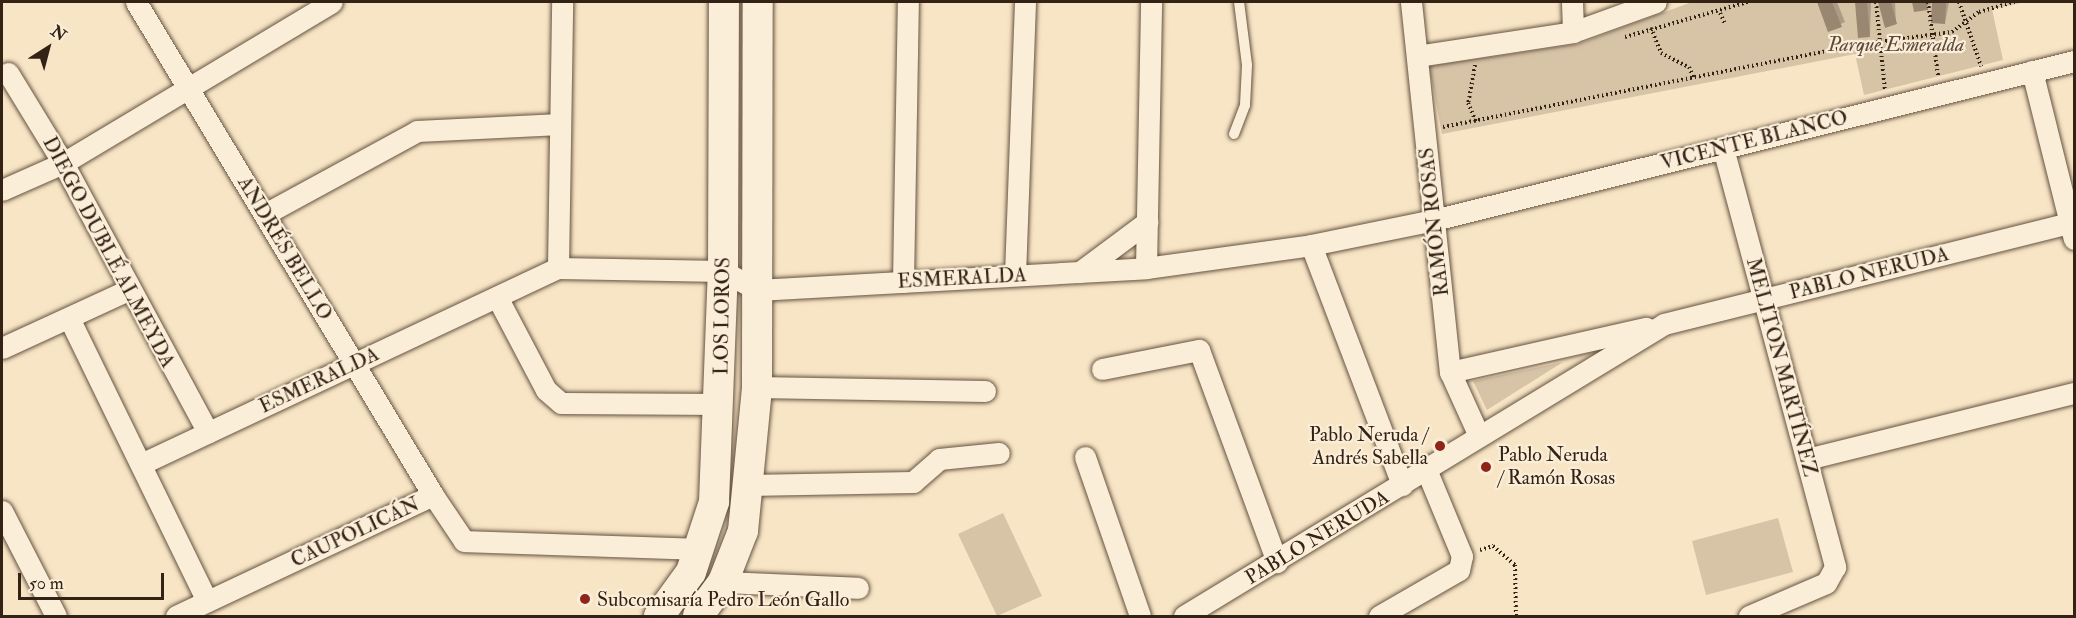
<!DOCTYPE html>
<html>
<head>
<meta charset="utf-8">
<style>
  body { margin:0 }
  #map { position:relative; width:2076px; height:618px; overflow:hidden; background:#f8e5c5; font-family:"IM FELL Double Pica",serif }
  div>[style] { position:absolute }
  .green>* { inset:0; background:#d7c4a7 }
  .shadow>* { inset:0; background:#0003 }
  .building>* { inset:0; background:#9a8771 }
  .path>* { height:4px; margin-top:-2px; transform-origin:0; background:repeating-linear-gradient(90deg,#342215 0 1.5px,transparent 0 4.5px) }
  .roads { filter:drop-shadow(0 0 2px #655341) drop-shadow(0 0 2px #655341) }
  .lane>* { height:10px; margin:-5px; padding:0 5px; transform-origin:5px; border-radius:5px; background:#faeed9 }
  .street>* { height:21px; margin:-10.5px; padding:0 10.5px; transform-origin:10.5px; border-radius:10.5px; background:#faeed9 }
  .secondary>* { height:30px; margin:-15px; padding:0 15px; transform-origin:15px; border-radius:15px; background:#faeed9 }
  .dots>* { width:16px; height:16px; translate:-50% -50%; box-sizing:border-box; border:3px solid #faeed9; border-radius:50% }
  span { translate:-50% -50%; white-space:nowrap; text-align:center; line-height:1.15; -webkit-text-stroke:4.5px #faeed9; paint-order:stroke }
  .park-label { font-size:20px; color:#5d4a3a; font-style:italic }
  .street-label { font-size:20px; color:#342215 }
  .poi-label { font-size:20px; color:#342215 }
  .right { translate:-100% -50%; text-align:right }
  .left { translate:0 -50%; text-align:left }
  .frame { position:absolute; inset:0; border:3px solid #342215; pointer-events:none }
  .north { position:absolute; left:18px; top:18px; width:60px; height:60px; -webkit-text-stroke:4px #faeed9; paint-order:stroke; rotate:36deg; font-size:16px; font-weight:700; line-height:24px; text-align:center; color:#342215 }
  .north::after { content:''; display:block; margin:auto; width:21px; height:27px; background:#342215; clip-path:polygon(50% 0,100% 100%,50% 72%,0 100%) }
  .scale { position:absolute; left:18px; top:573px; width:146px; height:27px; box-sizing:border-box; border:3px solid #342215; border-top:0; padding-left:8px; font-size:18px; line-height:21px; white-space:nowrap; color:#342215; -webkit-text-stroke:4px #faeed9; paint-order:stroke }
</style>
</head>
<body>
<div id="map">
  <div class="green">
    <i style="clip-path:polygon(1692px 2px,2026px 2px,1992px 9px,2003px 60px,1864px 95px,1855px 54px,1442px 134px,1429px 66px,1578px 44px)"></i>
    <i style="clip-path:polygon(1563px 362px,1487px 410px,1473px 381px)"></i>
    <i style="clip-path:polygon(1003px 513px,1042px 596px,997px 616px,958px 534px)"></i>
    <i style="clip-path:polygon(1778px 518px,1793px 572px,1706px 595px,1692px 541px)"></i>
  </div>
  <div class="shadow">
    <i style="clip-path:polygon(1818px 2px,1837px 2px,1845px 22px,1828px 30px)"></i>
    <i style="clip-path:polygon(1856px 2px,1871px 2px,1870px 35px,1860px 36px)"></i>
    <i style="clip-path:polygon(1879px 2px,1895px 2px,1896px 23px,1886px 26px)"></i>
    <i style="clip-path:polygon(1914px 2px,1931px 2px,1931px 4px,1915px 10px)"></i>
    <i style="clip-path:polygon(1934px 2px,1949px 2px,1945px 23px,1933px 22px)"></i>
  </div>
  <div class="building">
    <i style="clip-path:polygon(1817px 2px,1832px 2px,1842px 27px,1828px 32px)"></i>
    <i style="clip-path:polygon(1855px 2px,1867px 2px,1870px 37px,1858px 38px)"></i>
    <i style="clip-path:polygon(1878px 2px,1891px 2px,1897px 24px,1885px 28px)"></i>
    <i style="clip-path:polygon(1912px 2px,1927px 2px,1928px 10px,1914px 12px)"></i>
    <i style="clip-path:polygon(1932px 2px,1946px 2px,1945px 24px,1931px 23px)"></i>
  </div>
  <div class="path">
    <i style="left:1876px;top:2px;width:88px;rotate:84.2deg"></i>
    <i style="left:1928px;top:2px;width:74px;rotate:82.2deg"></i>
    <i style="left:1959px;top:2px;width:68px;rotate:71deg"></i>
    <i style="left:1720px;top:13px;width:12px;rotate:66deg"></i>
    <i style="left:1651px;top:28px;width:27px;rotate:68deg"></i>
    <i style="left:1661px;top:53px;width:31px;rotate:27deg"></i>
    <i style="left:1689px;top:67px;width:11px;rotate:68deg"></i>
    <i style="left:1625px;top:37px;width:128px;rotate:-15.9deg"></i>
    <i style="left:1475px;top:65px;width:39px;rotate:100deg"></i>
    <i style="left:1468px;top:103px;width:21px;rotate:67deg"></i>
    <i style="left:1443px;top:127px;width:428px;rotate:-11.2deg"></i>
    <i style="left:1863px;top:44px;width:90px;rotate:-7.7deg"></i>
    <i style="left:1952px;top:32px;width:34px;rotate:-37deg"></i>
    <i style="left:1979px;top:12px;width:37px;rotate:-16deg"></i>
    <i style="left:1480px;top:550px;width:14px;rotate:-17deg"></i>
    <i style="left:1493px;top:546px;width:29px;rotate:41deg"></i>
    <i style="left:1515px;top:565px;width:51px;rotate:88.9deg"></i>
  </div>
  <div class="roads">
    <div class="lane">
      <i style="left:1234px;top:134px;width:31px;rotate:-69deg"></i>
      <i style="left:1245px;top:105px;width:40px;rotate:-87.1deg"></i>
      <i style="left:1247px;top:65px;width:64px;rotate:-97.2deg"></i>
    </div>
    <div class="street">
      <i style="left:136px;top:2px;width:576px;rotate:58.93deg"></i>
      <i style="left:1411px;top:2px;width:372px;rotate:84deg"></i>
      <i style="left:1450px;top:372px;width:70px;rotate:65.6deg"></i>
      <i style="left:1572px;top:2px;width:30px;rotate:88deg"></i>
      <i style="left:1417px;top:56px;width:158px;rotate:-8.7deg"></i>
      <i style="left:1573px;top:32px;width:88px;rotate:-19.9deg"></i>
      <i style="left:2032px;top:71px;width:173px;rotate:76deg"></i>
      <i style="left:8px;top:73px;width:105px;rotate:58.6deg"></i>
      <i style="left:63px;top:163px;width:306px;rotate:61.7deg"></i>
      <i style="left:1723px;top:148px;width:434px;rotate:75deg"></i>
      <i style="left:1835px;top:567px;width:18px;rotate:119deg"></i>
      <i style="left:1826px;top:583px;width:84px;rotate:156.8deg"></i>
      <i style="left:2px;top:190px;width:67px;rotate:-23.9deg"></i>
      <i style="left:63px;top:163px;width:313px;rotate:-30.9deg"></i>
      <i style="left:265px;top:214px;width:173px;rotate:-28.6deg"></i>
      <i style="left:417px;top:131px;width:143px;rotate:-2.8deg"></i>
      <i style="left:1311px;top:245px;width:257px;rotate:69.2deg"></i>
      <i style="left:558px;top:268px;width:266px;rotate:-89.1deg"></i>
      <i style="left:1146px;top:268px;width:266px;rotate:-88.9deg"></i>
      <i style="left:1080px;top:272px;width:84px;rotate:-36.7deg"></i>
      <i style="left:1015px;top:275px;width:273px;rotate:-87.9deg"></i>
      <i style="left:903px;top:282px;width:280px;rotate:-89deg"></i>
      <i style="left:497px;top:297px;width:105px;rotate:62.2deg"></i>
      <i style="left:546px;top:390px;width:20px;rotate:41deg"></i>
      <i style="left:561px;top:403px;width:160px;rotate:0.4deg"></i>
      <i style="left:69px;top:318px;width:315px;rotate:64deg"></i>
      <i style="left:2px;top:348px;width:139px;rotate:-24.7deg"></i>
      <i style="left:1102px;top:369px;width:99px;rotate:-11.1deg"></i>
      <i style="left:1199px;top:350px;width:226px;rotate:69.8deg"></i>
      <i style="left:1450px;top:372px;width:201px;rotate:-12.7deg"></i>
      <i style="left:757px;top:387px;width:228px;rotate:1deg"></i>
      <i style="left:1085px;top:457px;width:168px;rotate:70.9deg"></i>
      <i style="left:1807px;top:459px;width:275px;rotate:-13.9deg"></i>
      <i style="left:141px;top:464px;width:461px;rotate:-25.2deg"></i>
      <i style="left:558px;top:268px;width:165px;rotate:1deg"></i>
      <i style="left:723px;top:271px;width:39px;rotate:29deg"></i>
      <i style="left:757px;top:290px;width:390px;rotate:-3.2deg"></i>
      <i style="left:1146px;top:268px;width:167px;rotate:-7.9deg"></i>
      <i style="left:1311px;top:245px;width:126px;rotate:-11.5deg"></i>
      <i style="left:1434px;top:220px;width:659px;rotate:-13.95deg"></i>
      <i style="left:747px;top:485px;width:166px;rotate:-1deg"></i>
      <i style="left:913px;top:482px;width:35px;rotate:-41deg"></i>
      <i style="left:939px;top:459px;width:60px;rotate:-5.7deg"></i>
      <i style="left:2px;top:511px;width:118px;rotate:62.8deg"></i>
      <i style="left:723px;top:582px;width:135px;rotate:2.5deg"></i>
      <i style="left:176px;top:616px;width:284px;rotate:-25.2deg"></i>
      <i style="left:433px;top:495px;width:55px;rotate:56deg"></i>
      <i style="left:464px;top:541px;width:235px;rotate:1.9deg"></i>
      <i style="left:1184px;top:616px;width:562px;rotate:-31.31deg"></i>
      <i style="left:1664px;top:324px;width:422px;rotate:-14deg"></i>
      <i style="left:1379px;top:616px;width:92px;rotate:-29.9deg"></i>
      <i style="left:1459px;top:570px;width:14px;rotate:-78deg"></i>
      <i style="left:1462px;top:556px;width:94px;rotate:-112.5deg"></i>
    </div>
    <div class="secondary">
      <i style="left:659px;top:616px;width:54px;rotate:-54deg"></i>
      <i style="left:691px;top:572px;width:74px;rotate:-71.8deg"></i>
      <i style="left:714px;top:502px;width:231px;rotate:-87.8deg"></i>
      <i style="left:723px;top:271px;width:269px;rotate:-89.8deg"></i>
      <i style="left:698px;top:616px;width:42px;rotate:-53.7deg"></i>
      <i style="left:723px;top:582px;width:55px;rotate:-68.6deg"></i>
      <i style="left:743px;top:531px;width:145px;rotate:-84.4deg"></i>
      <i style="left:757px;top:387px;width:385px;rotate:-89.9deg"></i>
    </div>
  </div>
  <div class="dots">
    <i style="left:1440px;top:446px;background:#8f2418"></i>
    <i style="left:1486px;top:467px;background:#8f2418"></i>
    <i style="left:585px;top:599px;background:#8f2418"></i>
  </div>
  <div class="park-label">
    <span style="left:1896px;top:44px">Parque Esmeralda</span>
  </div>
  <div class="street-label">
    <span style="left:1754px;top:140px;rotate:-14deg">VICENTE BLANCO</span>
    <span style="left:1434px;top:222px;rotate:-96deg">RAMÓN ROSAS</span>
    <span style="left:285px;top:248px;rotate:59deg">ANDRÉS BELLO</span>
    <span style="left:109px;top:252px;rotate:62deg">DIEGO DUBLÉ ALMEYDA</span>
    <span style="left:1869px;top:273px;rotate:-14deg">PABLO NERUDA</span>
    <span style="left:962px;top:278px;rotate:-3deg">ESMERALDA</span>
    <span style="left:722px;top:316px;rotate:-89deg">LOS LOROS</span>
    <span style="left:1782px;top:367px;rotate:75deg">MELITON MARTÍNEZ</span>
    <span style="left:319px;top:380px;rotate:-25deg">ESMERALDA</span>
    <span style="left:355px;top:532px;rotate:-25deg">CAUPOLICÁN</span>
    <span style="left:1317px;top:537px;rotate:-31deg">PABLO NERUDA</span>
  </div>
  <div class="poi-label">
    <span class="right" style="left:1428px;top:446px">Pablo Neruda /<br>Andrés Sabella</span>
    <span class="left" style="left:1498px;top:466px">Pablo Neruda<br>/ Ramón Rosas</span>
    <span class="left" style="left:597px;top:599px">Subcomisaría Pedro León Gallo</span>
  </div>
  <div class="frame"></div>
  <div class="north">N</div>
  <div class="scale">50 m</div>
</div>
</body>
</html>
